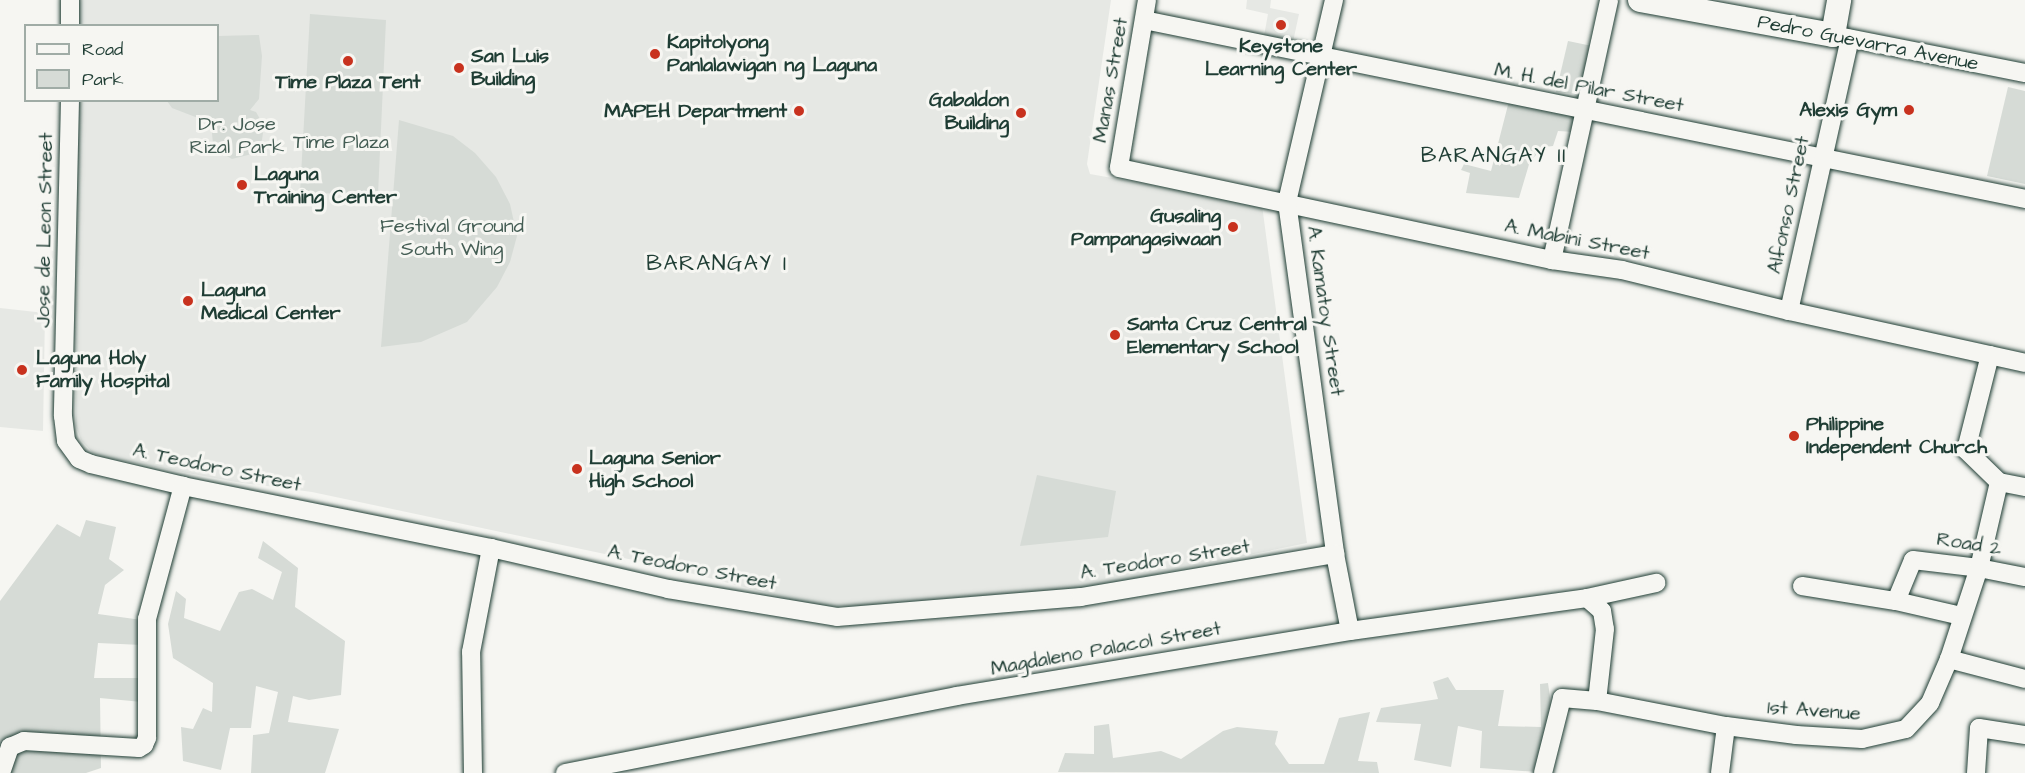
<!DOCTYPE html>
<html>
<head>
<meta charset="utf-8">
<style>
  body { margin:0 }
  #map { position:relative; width:2025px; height:773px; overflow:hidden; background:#f6f6f2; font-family:"Architects Daughter",sans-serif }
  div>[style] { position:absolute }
  .built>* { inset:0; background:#e6e8e4 }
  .green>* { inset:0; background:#d6dbd6 }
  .roads { filter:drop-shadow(0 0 2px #1f3d34) drop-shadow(0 0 2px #1f3d34) }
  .minor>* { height:18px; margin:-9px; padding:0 9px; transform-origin:9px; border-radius:9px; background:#f6f6f2 }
  .major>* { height:24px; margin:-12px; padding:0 12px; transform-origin:12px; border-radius:12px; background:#f6f6f2 }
  .dots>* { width:16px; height:16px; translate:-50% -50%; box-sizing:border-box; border:3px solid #f6f6f2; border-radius:50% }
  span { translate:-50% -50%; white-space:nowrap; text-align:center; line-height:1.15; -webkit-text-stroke:6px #f6f6f2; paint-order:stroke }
  .poi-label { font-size:20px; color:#1f3d34; font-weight:700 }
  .left { translate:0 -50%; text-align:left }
  .right { translate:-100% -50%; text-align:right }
  .street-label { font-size:20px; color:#1f3d34 }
  .park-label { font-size:20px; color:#445d54 }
  .quarter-label { font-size:22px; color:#1f3d34; letter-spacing:1.5px }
  .legend { position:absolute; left:24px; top:24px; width:195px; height:78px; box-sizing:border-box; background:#f6f6f2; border:2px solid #a0aca6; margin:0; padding:8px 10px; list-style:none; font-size:18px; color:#1f3d34 }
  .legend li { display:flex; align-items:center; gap:12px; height:30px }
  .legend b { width:30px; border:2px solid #a0aca6 }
</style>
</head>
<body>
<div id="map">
  <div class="built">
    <i style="clip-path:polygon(77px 0,1111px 0,1087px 164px,1090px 174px,1262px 205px,1307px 543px,1108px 584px,1023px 596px,936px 605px,816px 606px,671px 568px,312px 492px,236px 482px,102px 457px,92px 452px,81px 440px,76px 426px,78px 101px,218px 100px,218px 26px,78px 25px)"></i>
    <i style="clip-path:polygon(1247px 0,1271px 0,1270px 8px,1299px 14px,1293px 42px,1264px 36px,1268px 14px,1246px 9px)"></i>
    <i style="clip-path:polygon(0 308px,45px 313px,43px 431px,0 427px)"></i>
  </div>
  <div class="green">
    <i style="clip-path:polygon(310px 14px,386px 20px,378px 194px,300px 193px)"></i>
    <i style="clip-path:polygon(259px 35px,262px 56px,259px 99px,250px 110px,256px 112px,264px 126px,262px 140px,252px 154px,232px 159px,218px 151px,213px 144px,211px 123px,172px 108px,167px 101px,218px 100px,218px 36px)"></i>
    <i style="clip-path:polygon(1568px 41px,1592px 46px,1584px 95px,1556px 92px)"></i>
    <i style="clip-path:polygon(2008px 87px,2025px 91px,2025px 184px,1987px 176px)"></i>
    <i style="clip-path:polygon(1509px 101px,1577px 116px,1574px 132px,1558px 131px,1553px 146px,1544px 147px,1530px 161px,1519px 198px,1466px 193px,1470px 173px,1461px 170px,1464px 164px,1491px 171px)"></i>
    <i style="clip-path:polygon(399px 120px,453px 136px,475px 153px,496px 177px,510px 204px,517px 236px,510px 262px,497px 287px,467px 322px,421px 342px,381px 347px)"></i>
    <i style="clip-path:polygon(1037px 475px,1116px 491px,1108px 537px,1020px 546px)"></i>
    <i style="clip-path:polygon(86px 520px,116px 527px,109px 559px,124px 570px,105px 585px,98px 614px,142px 620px,142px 645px,98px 643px,94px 678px,142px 678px,142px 702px,100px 698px,101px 768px,86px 773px,0 773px,0 601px,57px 524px,80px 537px)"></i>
    <i style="clip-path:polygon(263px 541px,298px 568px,295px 607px,345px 641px,341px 695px,309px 700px,293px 696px,288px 722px,339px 729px,325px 773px,251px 773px,253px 735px,269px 733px,278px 692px,256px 686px,251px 728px,230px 728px,221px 770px,183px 761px,181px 727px,193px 729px,203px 708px,212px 712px,213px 683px,173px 658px,168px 624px,176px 591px,186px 599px,184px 618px,220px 631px,239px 592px,252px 589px,273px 600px,282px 572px,258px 558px)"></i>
    <i style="clip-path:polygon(1448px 677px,1456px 690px,1504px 690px,1498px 726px,1541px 727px,1540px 684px,1548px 683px,1552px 711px,1537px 772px,1480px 768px,1482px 731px,1458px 726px,1451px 767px,1414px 760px,1421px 724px,1376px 722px,1381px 708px,1438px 699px,1433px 682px)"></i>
    <i style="clip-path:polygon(1370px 712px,1358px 761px,1377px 762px,1379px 773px,1058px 772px,1065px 753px,1094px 754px,1094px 726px,1109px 724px,1113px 758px,1161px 751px,1181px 759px,1223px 731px,1237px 727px,1278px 731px,1275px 744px,1289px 764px,1324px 764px,1339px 718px)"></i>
  </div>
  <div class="roads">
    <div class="minor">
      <i style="left:1147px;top:0;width:170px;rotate:99.5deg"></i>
      <i style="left:1119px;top:168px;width:443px;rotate:12deg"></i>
      <i style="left:1552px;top:260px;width:71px;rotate:8.1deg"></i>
      <i style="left:1622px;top:270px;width:172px;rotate:13.8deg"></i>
      <i style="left:1789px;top:311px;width:242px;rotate:12.4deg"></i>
      <i style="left:1334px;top:0;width:207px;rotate:103.1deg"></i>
      <i style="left:1287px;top:202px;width:355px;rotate:82.2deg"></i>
      <i style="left:1335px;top:554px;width:78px;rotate:79deg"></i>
      <i style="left:1144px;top:20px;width:899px;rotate:11.48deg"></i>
      <i style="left:70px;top:26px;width:26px;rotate:-90deg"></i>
      <i style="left:1838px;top:36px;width:191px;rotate:11.2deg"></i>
      <i style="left:70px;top:100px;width:316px;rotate:91.3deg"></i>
      <i style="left:63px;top:416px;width:25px;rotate:83deg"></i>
      <i style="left:66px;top:441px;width:22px;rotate:54deg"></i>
      <i style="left:79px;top:459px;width:13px;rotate:23deg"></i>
      <i style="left:91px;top:464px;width:95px;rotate:13.4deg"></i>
      <i style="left:183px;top:486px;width:314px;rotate:11.4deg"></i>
      <i style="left:491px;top:548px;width:182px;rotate:13deg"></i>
      <i style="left:668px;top:589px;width:171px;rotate:9.4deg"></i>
      <i style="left:837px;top:617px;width:245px;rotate:-4.7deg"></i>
      <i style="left:1081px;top:597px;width:258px;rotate:-9.6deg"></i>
      <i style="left:1552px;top:260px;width:266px;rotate:-77.6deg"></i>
      <i style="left:1789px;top:311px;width:279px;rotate:-77.4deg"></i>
      <i style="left:1990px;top:355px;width:98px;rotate:104.2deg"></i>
      <i style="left:1966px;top:450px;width:46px;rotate:44.1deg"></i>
      <i style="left:1999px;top:482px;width:26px;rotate:11deg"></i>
      <i style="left:1802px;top:586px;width:95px;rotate:9.1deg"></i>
      <i style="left:1896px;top:601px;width:67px;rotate:13deg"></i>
      <i style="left:1587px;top:598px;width:20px;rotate:41deg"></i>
      <i style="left:1602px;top:611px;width:18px;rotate:81deg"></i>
      <i style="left:1605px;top:629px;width:72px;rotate:96.3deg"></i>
      <i style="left:1896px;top:601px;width:44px;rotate:-67.5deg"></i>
      <i style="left:1913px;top:560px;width:66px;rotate:6.9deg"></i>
      <i style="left:1979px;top:568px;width:47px;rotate:11.1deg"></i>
      <i style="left:1949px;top:659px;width:79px;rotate:14.7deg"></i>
      <i style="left:1px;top:773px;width:28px;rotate:-71deg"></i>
      <i style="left:10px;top:747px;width:15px;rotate:-23deg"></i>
      <i style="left:24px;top:741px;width:115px;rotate:3.5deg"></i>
      <i style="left:139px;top:748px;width:6px;rotate:-31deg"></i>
      <i style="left:144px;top:745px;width:8px;rotate:-67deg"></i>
      <i style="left:147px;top:738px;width:119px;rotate:-90deg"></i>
      <i style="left:147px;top:619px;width:138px;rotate:-74.9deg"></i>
      <i style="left:473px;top:773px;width:121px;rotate:-90.9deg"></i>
      <i style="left:471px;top:652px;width:106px;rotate:-79.1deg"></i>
      <i style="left:565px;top:773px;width:399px;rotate:-11.1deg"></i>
      <i style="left:957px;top:696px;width:398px;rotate:-9.4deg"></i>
      <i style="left:1350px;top:631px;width:239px;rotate:-7.9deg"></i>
      <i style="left:1587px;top:598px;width:71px;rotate:-12.3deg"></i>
      <i style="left:1543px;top:773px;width:77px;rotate:-75.8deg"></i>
      <i style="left:1562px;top:698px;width:35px;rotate:5deg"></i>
      <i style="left:1597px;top:701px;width:131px;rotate:11deg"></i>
      <i style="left:1726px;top:726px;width:71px;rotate:7.3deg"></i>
      <i style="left:1796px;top:735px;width:66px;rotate:3.5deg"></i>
      <i style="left:1862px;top:739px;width:45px;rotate:-12.8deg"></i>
      <i style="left:1906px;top:729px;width:35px;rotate:-47deg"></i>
      <i style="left:1930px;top:703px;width:48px;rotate:-66.6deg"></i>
      <i style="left:1949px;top:659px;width:96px;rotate:-71.8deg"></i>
      <i style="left:1979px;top:568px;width:88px;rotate:-76.9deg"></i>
      <i style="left:1720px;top:773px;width:47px;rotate:-82.7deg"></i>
      <i style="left:1976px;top:773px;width:45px;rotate:-86.2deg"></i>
      <i style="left:1979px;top:728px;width:47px;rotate:8.7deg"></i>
    </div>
    <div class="major">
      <i style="left:1640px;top:0;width:196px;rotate:10.3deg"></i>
      <i style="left:1833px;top:35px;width:36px;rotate:-80deg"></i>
    </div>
  </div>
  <div class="dots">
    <i style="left:1281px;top:25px;background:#c8321e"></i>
    <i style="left:655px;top:54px;background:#c8321e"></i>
    <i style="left:348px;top:61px;background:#c8321e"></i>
    <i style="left:459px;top:68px;background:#c8321e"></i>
    <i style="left:1909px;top:110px;background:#c8321e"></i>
    <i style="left:799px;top:111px;background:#c8321e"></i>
    <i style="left:1021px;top:113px;background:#c8321e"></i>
    <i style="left:242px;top:185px;background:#c8321e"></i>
    <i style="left:1233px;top:227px;background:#c8321e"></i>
    <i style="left:188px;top:301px;background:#c8321e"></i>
    <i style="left:1115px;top:335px;background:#c8321e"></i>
    <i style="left:22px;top:370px;background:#c8321e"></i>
    <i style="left:1794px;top:436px;background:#c8321e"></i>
    <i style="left:577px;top:469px;background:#c8321e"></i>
  </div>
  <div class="poi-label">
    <span class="left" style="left:667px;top:54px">Kapitolyong<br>Panlalawigan ng Laguna</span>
    <span style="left:1281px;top:58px">Keystone<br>Learning Center</span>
    <span class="left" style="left:471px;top:68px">San Luis<br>Building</span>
    <span style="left:348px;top:82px">Time Plaza Tent</span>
    <span class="right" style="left:1009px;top:112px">Gabaldon<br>Building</span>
    <span class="right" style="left:1897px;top:110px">Alexis Gym</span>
    <span class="right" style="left:787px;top:111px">MAPEH Department</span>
    <span class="left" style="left:254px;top:186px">Laguna<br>Training Center</span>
    <span class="right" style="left:1221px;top:228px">Gusaling<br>Pampangasiwaan</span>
    <span class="left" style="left:201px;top:302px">Laguna<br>Medical Center</span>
    <span class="left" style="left:1127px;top:336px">Santa Cruz Central<br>Elementary School</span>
    <span class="left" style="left:36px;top:370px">Laguna Holy<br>Family Hospital</span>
    <span class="left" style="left:1806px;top:436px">Philippine<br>Independent Church</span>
    <span class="left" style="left:589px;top:470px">Laguna Senior<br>High School</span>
  </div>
  <div class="street-label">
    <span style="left:1868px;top:43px;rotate:11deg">Pedro Guevarra Avenue</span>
    <span style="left:1111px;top:80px;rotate:-80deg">Manas Street</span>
    <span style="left:1589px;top:88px;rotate:11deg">M. H. del Pilar Street</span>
    <span style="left:1789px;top:205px;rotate:-78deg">Alfonso Street</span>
    <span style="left:45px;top:230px;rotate:-89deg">Jose de Leon Street</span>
    <span style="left:1577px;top:240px;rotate:11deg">A. Mabini Street</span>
    <span style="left:1325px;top:311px;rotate:82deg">A. Kamatoy Street</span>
    <span style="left:217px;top:468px;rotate:12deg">A. Teodoro Street</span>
    <span style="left:1969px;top:544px;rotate:9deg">Road 2</span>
    <span style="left:1165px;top:560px;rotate:-9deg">A. Teodoro Street</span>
    <span style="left:692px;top:568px;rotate:11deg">A. Teodoro Street</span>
    <span style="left:1106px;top:649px;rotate:-10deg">Magdaleno Palacol Street</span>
    <span style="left:1814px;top:711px;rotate:4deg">1st Avenue</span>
  </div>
  <div class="park-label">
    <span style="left:237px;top:136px">Dr. Jose<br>Rizal Park</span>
    <span style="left:341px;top:142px">Time Plaza</span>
    <span style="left:452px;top:238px">Festival Ground<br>South Wing</span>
  </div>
  <div class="quarter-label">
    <span style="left:1494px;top:156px">BARANGAY II</span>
    <span style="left:717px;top:264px">BARANGAY I</span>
  </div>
  <ul class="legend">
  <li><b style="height:8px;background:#f6f6f2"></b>Road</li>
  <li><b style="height:16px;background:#d6dbd6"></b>Park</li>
  </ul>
</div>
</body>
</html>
